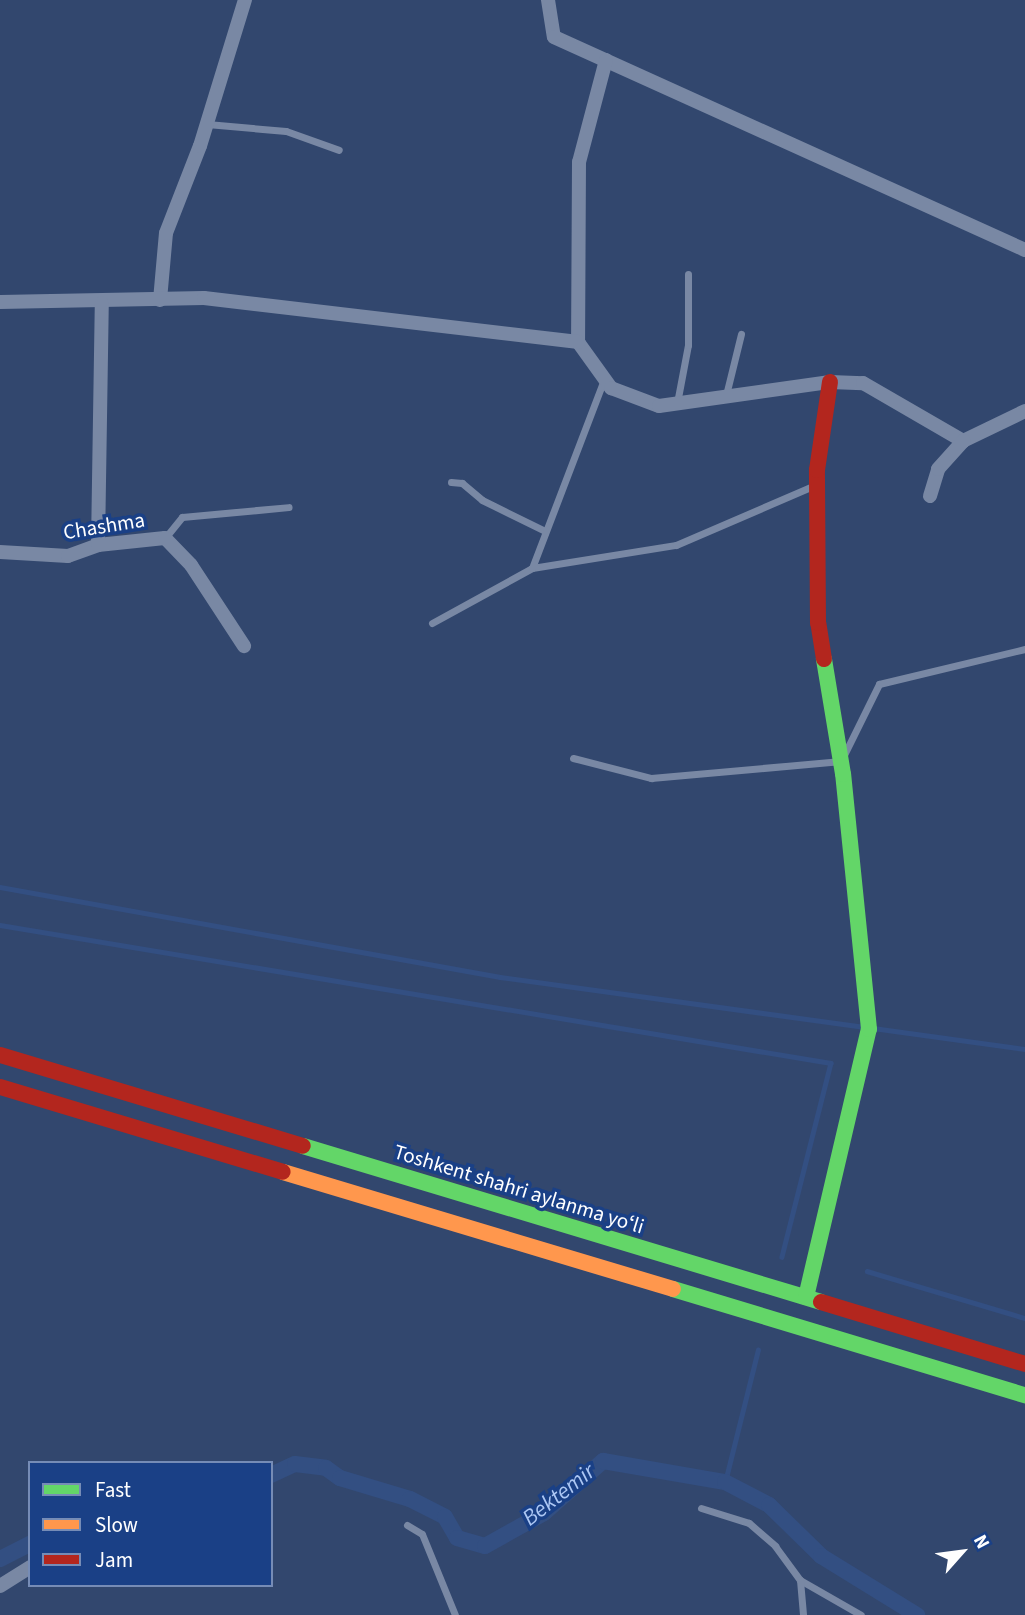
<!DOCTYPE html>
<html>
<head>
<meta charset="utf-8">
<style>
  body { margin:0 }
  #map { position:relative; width:1025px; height:1615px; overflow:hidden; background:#32476e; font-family:"Source Sans 3",sans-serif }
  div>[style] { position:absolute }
  .stream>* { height:4.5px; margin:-2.25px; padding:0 2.25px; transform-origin:2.25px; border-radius:2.25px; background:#334f82 }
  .canal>* { height:16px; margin:-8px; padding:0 8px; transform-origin:8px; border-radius:8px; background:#334f82 }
  .lane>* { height:7px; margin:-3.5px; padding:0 3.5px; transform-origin:3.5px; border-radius:3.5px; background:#7988a4 }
  .street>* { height:14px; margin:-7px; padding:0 7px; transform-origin:7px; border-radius:7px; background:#7988a4 }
  .fast>* { height:16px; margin:-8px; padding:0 8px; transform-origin:8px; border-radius:8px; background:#63d668 }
  .slow>* { height:16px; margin:-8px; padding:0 8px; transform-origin:8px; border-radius:8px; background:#ff974d }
  .jam>* { height:16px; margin:-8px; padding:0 8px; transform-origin:8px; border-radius:8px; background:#b3261e }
  span { translate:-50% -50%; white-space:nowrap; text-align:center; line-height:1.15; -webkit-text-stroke:7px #1a4086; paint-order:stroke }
  .street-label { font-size:21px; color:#fff }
  .water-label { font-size:23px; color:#adc7f4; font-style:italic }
  .legend { position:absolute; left:28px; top:1461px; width:245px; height:126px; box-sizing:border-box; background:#1a4086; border:2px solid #768cb6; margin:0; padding:9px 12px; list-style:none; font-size:21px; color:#fff }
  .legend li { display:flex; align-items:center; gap:14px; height:35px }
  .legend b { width:35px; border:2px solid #768cb6 }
  .north { position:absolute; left:927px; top:1517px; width:70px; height:70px; -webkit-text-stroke:5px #1a4086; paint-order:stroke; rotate:62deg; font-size:19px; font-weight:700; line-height:28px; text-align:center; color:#fff }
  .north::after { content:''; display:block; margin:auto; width:24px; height:32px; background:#fff; clip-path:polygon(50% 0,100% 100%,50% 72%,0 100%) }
</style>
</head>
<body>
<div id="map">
  <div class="stream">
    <i style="left:0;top:887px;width:508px;rotate:10.2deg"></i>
    <i style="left:500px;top:977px;width:368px;rotate:7.8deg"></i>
    <i style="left:0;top:925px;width:842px;rotate:9.43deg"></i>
    <i style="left:831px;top:1063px;width:200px;rotate:104.2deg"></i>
    <i style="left:873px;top:1028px;width:153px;rotate:7.9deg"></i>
    <i style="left:867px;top:1271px;width:165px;rotate:16.6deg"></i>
    <i style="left:725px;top:1482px;width:136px;rotate:-76deg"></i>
  </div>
  <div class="canal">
    <i style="left:271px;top:1475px;width:26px;rotate:-25deg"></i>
    <i style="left:295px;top:1464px;width:31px;rotate:7deg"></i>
    <i style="left:326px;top:1468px;width:17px;rotate:36deg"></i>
    <i style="left:340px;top:1478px;width:73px;rotate:16.7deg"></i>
    <i style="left:410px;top:1499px;width:39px;rotate:27deg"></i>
    <i style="left:445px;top:1517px;width:24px;rotate:60deg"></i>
    <i style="left:457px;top:1538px;width:29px;rotate:16deg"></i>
    <i style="left:485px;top:1546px;width:68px;rotate:-29.2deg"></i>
    <i style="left:544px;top:1513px;width:79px;rotate:-41.4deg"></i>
    <i style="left:603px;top:1461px;width:124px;rotate:9.8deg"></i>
    <i style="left:725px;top:1482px;width:50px;rotate:27.6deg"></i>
    <i style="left:769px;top:1505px;width:73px;rotate:44.4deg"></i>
    <i style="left:821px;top:1556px;width:113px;rotate:31.6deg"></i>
    <i style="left:0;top:1559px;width:34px;rotate:-27deg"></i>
  </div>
  <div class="lane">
    <i style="left:207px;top:124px;width:79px;rotate:5.1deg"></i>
    <i style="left:286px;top:131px;width:56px;rotate:19.7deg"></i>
    <i style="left:726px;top:395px;width:63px;rotate:-76.2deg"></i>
    <i style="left:677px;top:403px;width:59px;rotate:-79.3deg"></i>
    <i style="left:688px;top:345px;width:71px;rotate:-90deg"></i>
    <i style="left:451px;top:482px;width:11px;rotate:5deg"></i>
    <i style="left:462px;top:483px;width:26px;rotate:40deg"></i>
    <i style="left:482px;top:500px;width:70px;rotate:26.2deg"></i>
    <i style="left:165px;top:538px;width:27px;rotate:-51deg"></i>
    <i style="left:182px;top:517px;width:107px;rotate:-5.3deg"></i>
    <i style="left:532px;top:568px;width:146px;rotate:-9.1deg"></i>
    <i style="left:676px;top:545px;width:151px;rotate:-23.3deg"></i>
    <i style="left:432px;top:623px;width:114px;rotate:-28.8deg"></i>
    <i style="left:532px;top:568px;width:202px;rotate:-69.1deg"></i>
    <i style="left:573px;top:758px;width:81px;rotate:14.4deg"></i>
    <i style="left:651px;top:778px;width:191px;rotate:-5.1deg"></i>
    <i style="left:841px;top:761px;width:86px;rotate:-63.7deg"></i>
    <i style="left:879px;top:684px;width:150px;rotate:-13.5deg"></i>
    <i style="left:701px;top:1508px;width:50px;rotate:17.4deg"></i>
    <i style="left:749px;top:1523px;width:35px;rotate:41deg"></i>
    <i style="left:775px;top:1546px;width:42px;rotate:53.7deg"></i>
    <i style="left:800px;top:1580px;width:70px;rotate:29.8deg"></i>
    <i style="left:407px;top:1525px;width:17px;rotate:31deg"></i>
    <i style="left:422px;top:1534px;width:87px;rotate:67.8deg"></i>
    <i style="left:800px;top:1580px;width:35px;rotate:85deg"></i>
  </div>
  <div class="street">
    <i style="left:548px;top:0;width:37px;rotate:81deg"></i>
    <i style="left:554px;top:37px;width:517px;rotate:24.33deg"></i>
    <i style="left:606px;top:60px;width:106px;rotate:104.8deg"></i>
    <i style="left:579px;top:162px;width:180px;rotate:90.3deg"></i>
    <i style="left:578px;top:342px;width:57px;rotate:54.3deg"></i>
    <i style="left:611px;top:388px;width:51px;rotate:20.6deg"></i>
    <i style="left:659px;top:406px;width:173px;rotate:-8deg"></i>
    <i style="left:830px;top:382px;width:33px;rotate:2deg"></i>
    <i style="left:863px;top:383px;width:116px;rotate:30.1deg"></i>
    <i style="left:963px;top:441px;width:69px;rotate:-25.8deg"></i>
    <i style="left:160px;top:300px;width:67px;rotate:-84.9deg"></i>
    <i style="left:166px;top:233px;width:93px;rotate:-68.7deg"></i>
    <i style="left:200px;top:146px;width:153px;rotate:-72.9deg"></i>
    <i style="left:0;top:302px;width:204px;rotate:-1.1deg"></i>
    <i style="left:204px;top:298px;width:377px;rotate:6.7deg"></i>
    <i style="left:930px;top:496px;width:28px;rotate:-73deg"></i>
    <i style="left:938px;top:469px;width:38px;rotate:-48deg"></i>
    <i style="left:98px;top:545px;width:242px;rotate:-89.1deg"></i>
    <i style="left:0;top:552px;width:68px;rotate:3.4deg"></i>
    <i style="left:68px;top:556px;width:32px;rotate:-20deg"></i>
    <i style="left:98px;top:545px;width:67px;rotate:-6deg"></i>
    <i style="left:165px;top:538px;width:37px;rotate:46deg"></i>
    <i style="left:191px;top:565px;width:97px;rotate:56.8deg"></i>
    <i style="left:0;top:1586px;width:36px;rotate:-32deg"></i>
  </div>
  <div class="fast">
    <i style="left:303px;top:1146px;width:541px;rotate:16.76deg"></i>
    <i style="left:673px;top:1289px;width:368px;rotate:16.8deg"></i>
    <i style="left:806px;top:1297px;width:275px;rotate:-76.8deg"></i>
    <i style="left:869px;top:1029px;width:256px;rotate:-95.8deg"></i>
    <i style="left:843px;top:774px;width:117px;rotate:-99.4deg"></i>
  </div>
  <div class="slow">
    <i style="left:283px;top:1172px;width:407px;rotate:16.7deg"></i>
  </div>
  <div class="jam">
    <i style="left:824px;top:659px;width:36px;rotate:-99deg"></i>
    <i style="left:818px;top:623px;width:153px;rotate:-90.4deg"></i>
    <i style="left:817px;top:470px;width:89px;rotate:-81.6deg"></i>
    <i style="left:0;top:1055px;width:316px;rotate:16.7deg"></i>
    <i style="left:0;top:1087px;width:295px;rotate:16.7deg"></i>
    <i style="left:821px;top:1302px;width:213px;rotate:16.9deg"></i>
  </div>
  <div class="street-label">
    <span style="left:104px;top:526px;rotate:-9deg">Chashma</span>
    <span style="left:519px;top:1189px;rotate:17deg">Toshkent shahri aylanma yoʻli</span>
  </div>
  <div class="water-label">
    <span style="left:559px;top:1495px;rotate:-38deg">Bektemir</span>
  </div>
  <ul class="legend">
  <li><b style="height:9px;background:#63d668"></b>Fast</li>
  <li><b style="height:9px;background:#ff974d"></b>Slow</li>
  <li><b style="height:9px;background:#b3261e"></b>Jam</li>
  </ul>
  <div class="north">N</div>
</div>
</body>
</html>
